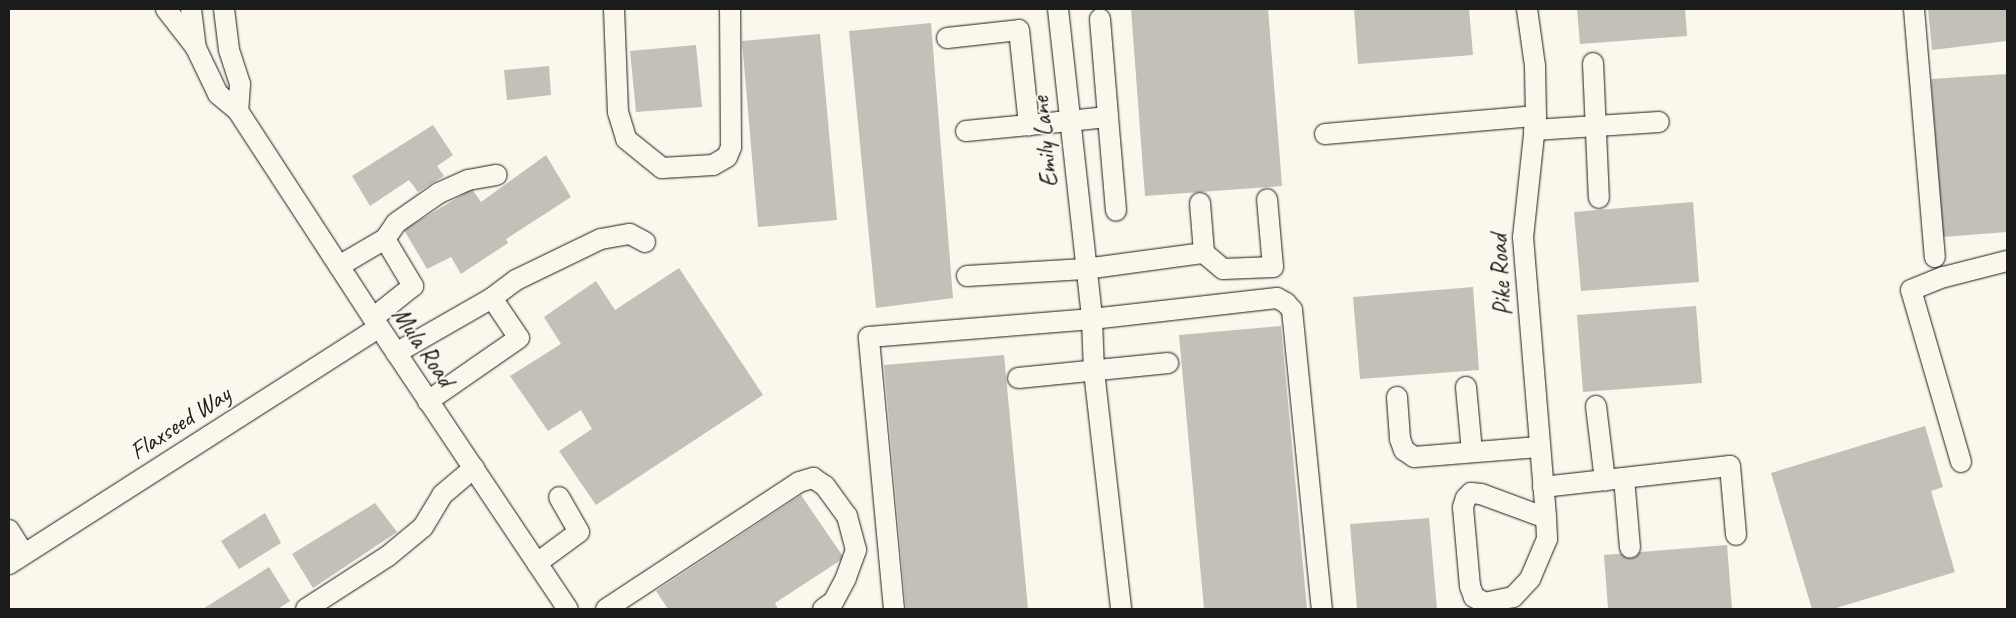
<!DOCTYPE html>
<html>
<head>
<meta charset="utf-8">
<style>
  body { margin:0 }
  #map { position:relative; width:2016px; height:618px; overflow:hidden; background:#fbf7ec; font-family:Caveat,sans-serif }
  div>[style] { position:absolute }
  .building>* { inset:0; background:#c3c0b8 }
  .roads { filter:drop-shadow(0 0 1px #1c1c1c) drop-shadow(0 0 1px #1c1c1c) }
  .minor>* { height:20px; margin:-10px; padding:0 10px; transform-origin:10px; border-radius:10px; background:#fbf7ec }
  span { translate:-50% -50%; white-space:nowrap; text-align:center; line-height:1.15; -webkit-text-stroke:4px #fbf7ec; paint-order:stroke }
  .street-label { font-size:25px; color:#1c1c1c }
  .frame { position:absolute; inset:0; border:10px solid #1c1c1c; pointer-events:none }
</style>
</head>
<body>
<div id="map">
  <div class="building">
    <i style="clip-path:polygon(1131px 9px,1268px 9px,1282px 186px,1145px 196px)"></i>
    <i style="clip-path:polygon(1354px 9px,1469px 9px,1473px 55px,1358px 64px)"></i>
    <i style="clip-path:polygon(1577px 9px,1685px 9px,1687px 36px,1580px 44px)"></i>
    <i style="clip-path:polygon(1928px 9px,2007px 9px,2007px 41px,1932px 50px)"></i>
    <i style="clip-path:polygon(931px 23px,953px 298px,876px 308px,849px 31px)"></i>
    <i style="clip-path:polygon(820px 34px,837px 220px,758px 227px,742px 41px)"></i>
    <i style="clip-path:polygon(696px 45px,702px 107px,636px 112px,630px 51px)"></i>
    <i style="clip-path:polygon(549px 66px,551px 95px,507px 100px,504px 70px)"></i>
    <i style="clip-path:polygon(2007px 74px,2007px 232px,1943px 237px,1931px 79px)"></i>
    <i style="clip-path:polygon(433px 125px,453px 155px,437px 166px,444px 176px,418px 192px,409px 180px,370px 206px,352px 176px)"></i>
    <i style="clip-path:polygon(546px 155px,571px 197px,506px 239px,508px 243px,461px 274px,451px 257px,427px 269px,404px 230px,472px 189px,481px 202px)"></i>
    <i style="clip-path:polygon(1693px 202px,1699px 282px,1581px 291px,1574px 212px)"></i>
    <i style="clip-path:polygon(679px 268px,763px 395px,596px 505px,559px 451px,592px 429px,581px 410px,548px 431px,510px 376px,561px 344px,544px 317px,596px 281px,615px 310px)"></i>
    <i style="clip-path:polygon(1473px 287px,1479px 370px,1360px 379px,1353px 297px)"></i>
    <i style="clip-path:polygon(1696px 306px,1702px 383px,1583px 392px,1577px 315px)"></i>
    <i style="clip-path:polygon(1281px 326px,1307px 609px,1204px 609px,1179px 335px)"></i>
    <i style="clip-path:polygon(1004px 355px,1028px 609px,906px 609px,884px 365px)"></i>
    <i style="clip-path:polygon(1925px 426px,1943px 487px,1931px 491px,1955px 572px,1833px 609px,1812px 609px,1771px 473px)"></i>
    <i style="clip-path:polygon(801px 495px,844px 558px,775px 603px,778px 609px,668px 609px,656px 591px)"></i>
    <i style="clip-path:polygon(375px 503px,397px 532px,313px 588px,292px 554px)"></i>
    <i style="clip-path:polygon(265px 513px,281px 543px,239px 569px,221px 541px)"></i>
    <i style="clip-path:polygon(1429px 518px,1437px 609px,1357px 609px,1350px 524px)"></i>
    <i style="clip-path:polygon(1727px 545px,1732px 609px,1608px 609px,1604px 555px)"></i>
    <i style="clip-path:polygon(269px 567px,290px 601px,278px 609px,203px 609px)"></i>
  </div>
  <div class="roads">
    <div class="minor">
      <i style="left:166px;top:9px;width:46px;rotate:52.1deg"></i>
      <i style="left:191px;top:9px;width:39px;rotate:83deg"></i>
      <i style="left:196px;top:48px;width:51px;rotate:64.4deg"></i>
      <i style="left:218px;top:94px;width:26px;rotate:40deg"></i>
      <i style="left:238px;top:111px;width:258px;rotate:56.9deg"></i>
      <i style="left:379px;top:327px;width:339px;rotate:56.2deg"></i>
      <i style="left:224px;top:9px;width:41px;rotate:83deg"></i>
      <i style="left:229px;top:50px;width:36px;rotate:72deg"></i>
      <i style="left:240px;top:84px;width:27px;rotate:94deg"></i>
      <i style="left:614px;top:9px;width:103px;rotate:87.8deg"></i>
      <i style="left:618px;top:112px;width:28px;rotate:73deg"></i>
      <i style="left:626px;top:139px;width:46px;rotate:38.9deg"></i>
      <i style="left:662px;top:168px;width:51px;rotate:-3.4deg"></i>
      <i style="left:713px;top:165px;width:16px;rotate:-30deg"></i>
      <i style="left:727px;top:157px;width:11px;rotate:-68deg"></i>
      <i style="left:731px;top:147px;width:138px;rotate:-90.4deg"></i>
      <i style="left:1058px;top:9px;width:312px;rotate:83.7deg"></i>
      <i style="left:1092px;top:319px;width:52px;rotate:87.8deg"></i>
      <i style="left:1094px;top:371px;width:240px;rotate:83.5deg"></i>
      <i style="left:1527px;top:9px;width:58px;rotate:82deg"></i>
      <i style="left:1535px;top:66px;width:50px;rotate:88.9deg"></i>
      <i style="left:1536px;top:116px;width:122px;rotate:96.1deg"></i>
      <i style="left:1523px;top:237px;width:282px;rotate:85.3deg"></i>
      <i style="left:1546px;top:518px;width:21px;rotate:87deg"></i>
      <i style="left:1547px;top:539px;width:43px;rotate:113deg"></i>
      <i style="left:1530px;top:579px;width:25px;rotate:133deg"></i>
      <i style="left:1513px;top:597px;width:29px;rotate:168deg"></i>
      <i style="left:1485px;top:603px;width:13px;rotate:-151deg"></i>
      <i style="left:1474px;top:597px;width:12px;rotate:-110deg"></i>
      <i style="left:1470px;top:586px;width:79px;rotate:-95.1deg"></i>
      <i style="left:1463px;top:507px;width:9px;rotate:-72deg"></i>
      <i style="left:1466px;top:498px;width:7px;rotate:-45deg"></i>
      <i style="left:1471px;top:493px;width:10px;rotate:6deg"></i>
      <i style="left:1481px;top:494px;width:69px;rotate:20.3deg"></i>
      <i style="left:1914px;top:9px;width:249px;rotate:85.2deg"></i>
      <i style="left:1100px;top:19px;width:98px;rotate:85.3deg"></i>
      <i style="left:947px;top:38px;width:72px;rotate:-6.3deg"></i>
      <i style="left:1019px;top:30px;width:96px;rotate:84deg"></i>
      <i style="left:1029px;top:125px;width:79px;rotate:-5.8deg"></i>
      <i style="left:1108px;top:117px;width:94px;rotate:85.1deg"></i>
      <i style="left:1593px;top:63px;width:135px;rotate:87.5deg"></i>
      <i style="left:1534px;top:130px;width:125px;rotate:-3.7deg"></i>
      <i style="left:966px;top:131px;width:63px;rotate:-5.4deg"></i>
      <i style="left:1325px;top:134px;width:212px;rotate:-4.9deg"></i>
      <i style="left:1200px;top:203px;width:50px;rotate:85.4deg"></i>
      <i style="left:385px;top:239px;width:19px;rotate:-55deg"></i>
      <i style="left:396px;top:223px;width:52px;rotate:-34.9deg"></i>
      <i style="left:439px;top:193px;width:32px;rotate:-24deg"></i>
      <i style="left:468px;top:180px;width:29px;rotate:-10deg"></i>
      <i style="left:339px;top:266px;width:53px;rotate:-30.4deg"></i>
      <i style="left:385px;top:239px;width:55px;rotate:59.2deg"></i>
      <i style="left:413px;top:286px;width:51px;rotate:141.3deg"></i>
      <i style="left:967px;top:276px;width:118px;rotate:-3.4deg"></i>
      <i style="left:1085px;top:269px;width:120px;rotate:-7.7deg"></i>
      <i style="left:1204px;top:253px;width:25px;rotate:40deg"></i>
      <i style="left:1223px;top:269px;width:50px;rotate:-2.3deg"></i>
      <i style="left:1273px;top:267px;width:68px;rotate:-95deg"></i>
      <i style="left:492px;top:298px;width:30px;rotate:-37deg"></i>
      <i style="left:516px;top:280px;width:94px;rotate:-25.8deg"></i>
      <i style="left:601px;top:239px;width:29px;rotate:-10deg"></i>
      <i style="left:630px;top:234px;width:17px;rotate:28deg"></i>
      <i style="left:396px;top:353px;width:111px;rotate:-29.8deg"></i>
      <i style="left:492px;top:298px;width:48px;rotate:56deg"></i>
      <i style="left:519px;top:338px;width:111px;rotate:145.3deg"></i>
      <i style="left:1018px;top:378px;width:151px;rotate:-5.7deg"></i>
      <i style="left:1466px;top:387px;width:65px;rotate:84.7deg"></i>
      <i style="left:1397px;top:397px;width:42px;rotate:85.9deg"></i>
      <i style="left:1400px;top:439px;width:12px;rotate:70deg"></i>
      <i style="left:1404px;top:450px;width:12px;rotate:35deg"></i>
      <i style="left:1414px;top:457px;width:125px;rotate:-4.6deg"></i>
      <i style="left:1596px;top:406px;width:75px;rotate:83.1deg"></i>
      <i style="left:1961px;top:462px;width:179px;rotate:-106.2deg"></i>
      <i style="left:1911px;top:290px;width:35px;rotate:-22deg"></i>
      <i style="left:1944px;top:277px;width:65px;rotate:-14.3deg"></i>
      <i style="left:1624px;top:478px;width:70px;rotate:85.1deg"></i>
      <i style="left:1543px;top:487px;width:188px;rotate:-6.4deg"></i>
      <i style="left:1730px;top:466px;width:69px;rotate:85deg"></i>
      <i style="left:9px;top:530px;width:28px;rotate:58deg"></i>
      <i style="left:537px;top:563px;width:52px;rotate:-36.4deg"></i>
      <i style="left:579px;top:532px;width:40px;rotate:-119.7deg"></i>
      <i style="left:9px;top:564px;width:439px;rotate:-32.6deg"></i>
      <i style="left:306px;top:609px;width:98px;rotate:-32.9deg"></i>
      <i style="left:388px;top:556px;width:45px;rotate:-39.6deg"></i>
      <i style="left:423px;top:527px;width:37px;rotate:-59deg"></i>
      <i style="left:442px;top:495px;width:42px;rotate:-40.2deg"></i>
      <i style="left:606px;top:609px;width:231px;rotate:-33.3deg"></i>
      <i style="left:799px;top:482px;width:15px;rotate:-16deg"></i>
      <i style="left:813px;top:478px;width:14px;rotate:34deg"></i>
      <i style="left:825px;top:486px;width:37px;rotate:54deg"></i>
      <i style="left:847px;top:516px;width:35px;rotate:75deg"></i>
      <i style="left:856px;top:550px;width:30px;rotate:110deg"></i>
      <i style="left:846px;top:578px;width:27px;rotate:118deg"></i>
      <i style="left:833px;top:602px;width:12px;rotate:145deg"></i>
      <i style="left:894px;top:609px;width:273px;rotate:-95.3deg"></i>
      <i style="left:869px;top:337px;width:224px;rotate:-4.6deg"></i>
      <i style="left:1092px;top:319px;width:186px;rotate:-6.5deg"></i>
      <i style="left:1277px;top:298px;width:10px;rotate:29deg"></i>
      <i style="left:1286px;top:303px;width:9px;rotate:49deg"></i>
      <i style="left:1292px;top:310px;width:301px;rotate:84.3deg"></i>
    </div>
  </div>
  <div class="street-label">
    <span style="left:1045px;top:142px;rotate:-96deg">Emily Lane</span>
    <span style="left:1501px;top:275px;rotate:-93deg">Pike Road</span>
    <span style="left:423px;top:347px;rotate:56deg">Mula Road</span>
    <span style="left:180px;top:423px;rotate:-33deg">Flaxseed Way</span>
  </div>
  <div class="frame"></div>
</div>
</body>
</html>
